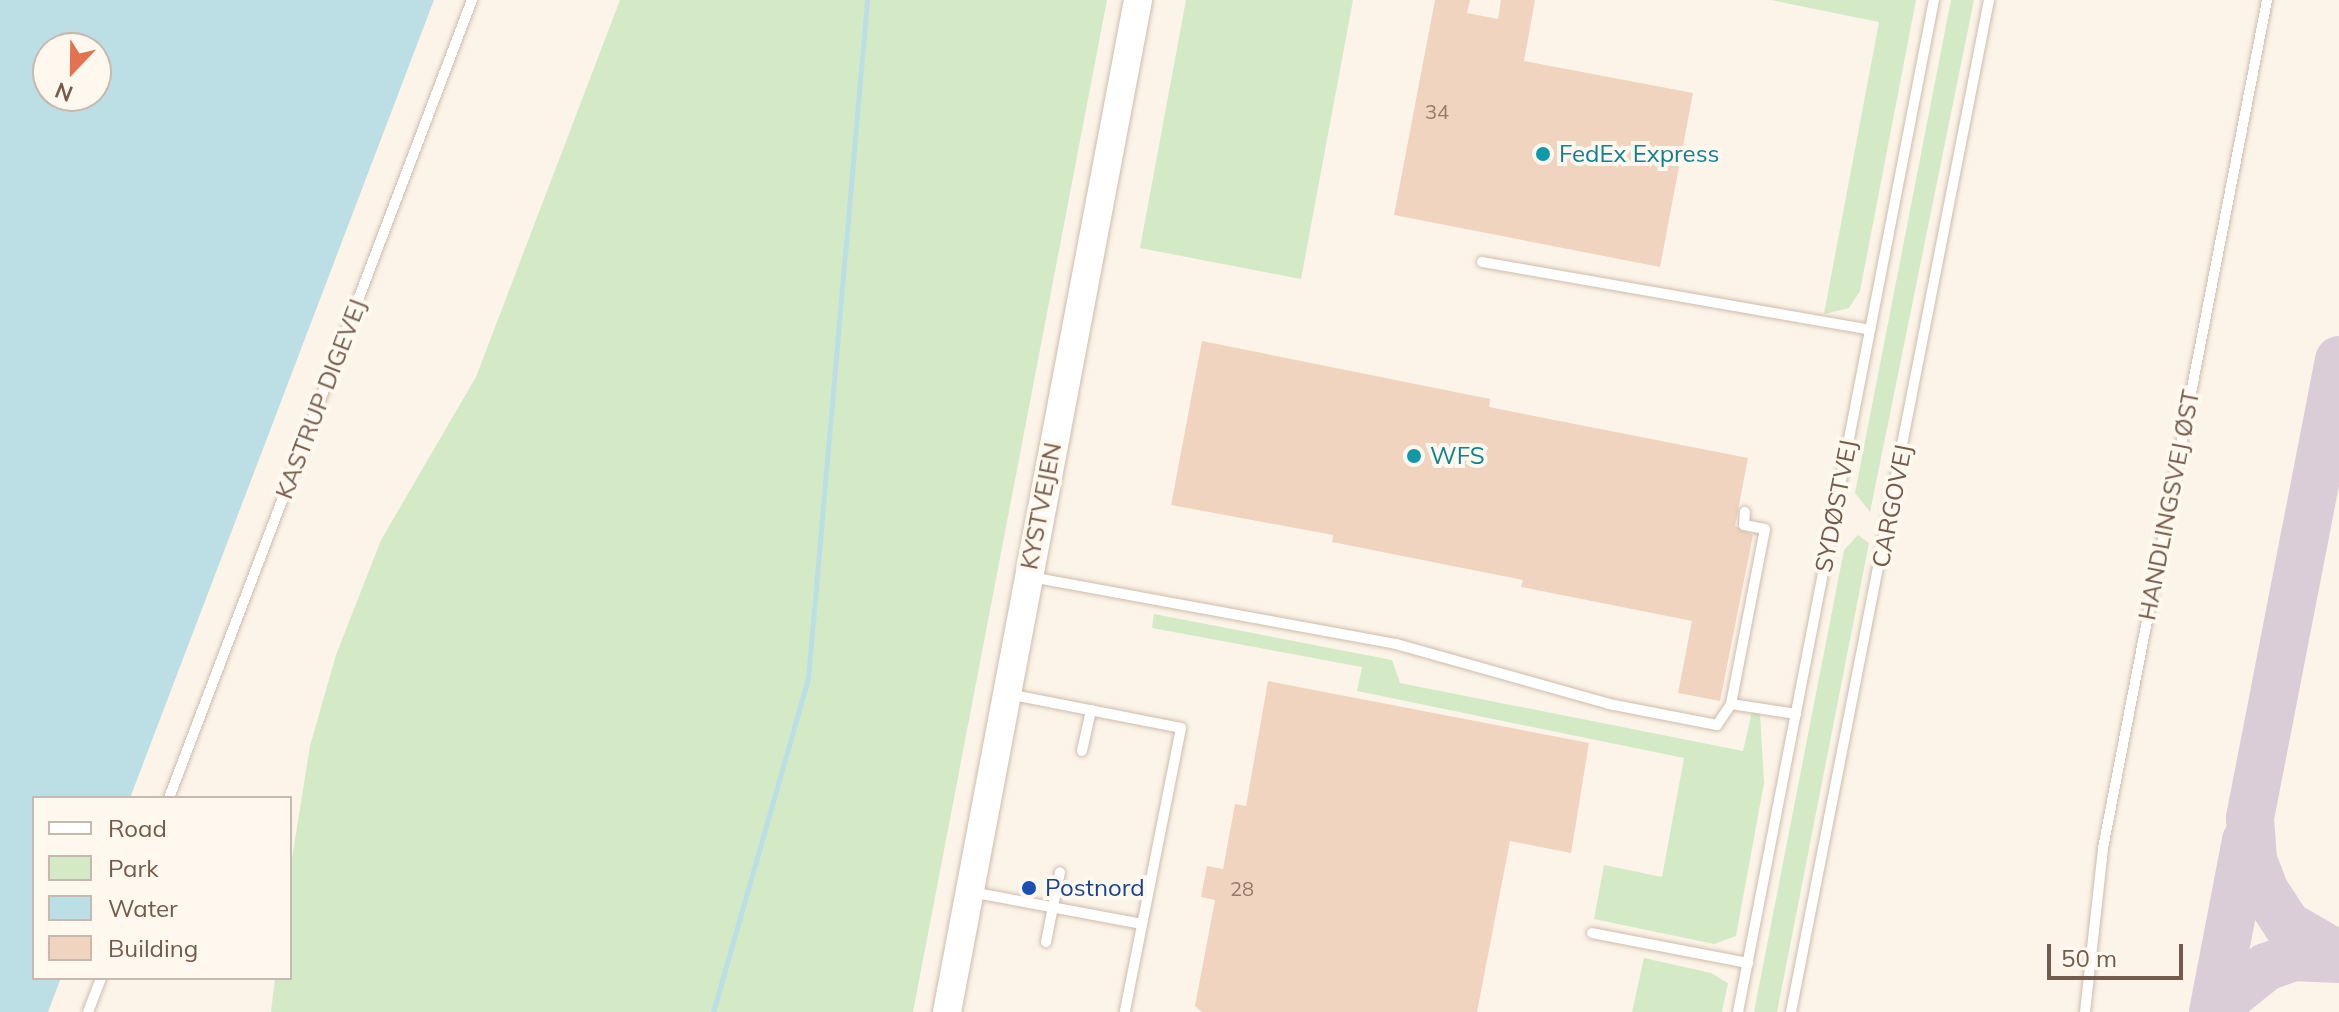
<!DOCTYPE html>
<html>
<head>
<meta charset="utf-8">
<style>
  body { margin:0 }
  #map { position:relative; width:2339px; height:1012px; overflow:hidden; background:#fcf4e8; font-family:Mulish,sans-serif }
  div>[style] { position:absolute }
  .green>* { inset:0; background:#d4e9c6 }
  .water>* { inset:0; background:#bcdfe5 }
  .stream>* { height:5px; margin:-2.5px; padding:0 2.5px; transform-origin:2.5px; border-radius:2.5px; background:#bcdfe5 }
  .taxiway>* { height:48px; margin:-24px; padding:0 24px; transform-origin:24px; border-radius:24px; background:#dacdd7 }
  .building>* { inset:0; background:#f0d4c0 }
  .roads { filter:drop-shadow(0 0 2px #cebcae) drop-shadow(0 0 2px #cebcae) }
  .lane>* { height:10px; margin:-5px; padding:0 5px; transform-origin:5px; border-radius:5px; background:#fff }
  .secondary>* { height:28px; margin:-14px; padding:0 14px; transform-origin:14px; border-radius:14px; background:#fff }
  .dots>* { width:22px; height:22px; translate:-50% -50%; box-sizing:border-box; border:4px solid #fef8ee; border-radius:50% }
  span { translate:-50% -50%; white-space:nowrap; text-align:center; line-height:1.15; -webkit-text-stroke:8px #fef8ee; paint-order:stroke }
  .number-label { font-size:20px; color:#947969 }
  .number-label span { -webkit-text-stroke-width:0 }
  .culture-label { font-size:24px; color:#0d838f }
  .left { translate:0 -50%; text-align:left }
  .street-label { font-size:24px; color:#755b4c }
  .transit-label { font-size:24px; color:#164399 }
  .legend { position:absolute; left:32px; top:796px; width:260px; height:184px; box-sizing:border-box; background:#fef8ee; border:2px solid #c7b9ad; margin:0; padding:10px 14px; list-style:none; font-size:24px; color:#755b4c }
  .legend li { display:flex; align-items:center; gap:16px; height:40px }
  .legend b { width:40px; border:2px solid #c7b9ad }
  .north { position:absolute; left:32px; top:32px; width:80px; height:80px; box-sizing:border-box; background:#fef8ee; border:2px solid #c7b9ad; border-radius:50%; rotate:202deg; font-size:22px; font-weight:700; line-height:32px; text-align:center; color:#755b4c }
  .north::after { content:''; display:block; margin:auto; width:28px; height:36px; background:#e17351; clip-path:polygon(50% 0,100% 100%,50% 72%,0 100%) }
  .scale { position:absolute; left:2047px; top:944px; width:136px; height:36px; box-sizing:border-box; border:4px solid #755b4c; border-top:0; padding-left:10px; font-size:24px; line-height:28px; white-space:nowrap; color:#755b4c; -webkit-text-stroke:6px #fef8ee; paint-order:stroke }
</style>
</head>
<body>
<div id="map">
  <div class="green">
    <i style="clip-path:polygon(620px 0,1107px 0,913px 1012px,271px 1012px,275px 978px,290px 978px,290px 871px,310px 746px,336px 655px,381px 540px,476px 377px)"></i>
    <i style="clip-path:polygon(1186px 0,1353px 0,1301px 279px,1140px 248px)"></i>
    <i style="clip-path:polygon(1771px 0,1916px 0,1860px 291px,1849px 308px,1824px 314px,1879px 22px)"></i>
    <i style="clip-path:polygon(1951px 0,1974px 0,1870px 512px,1855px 493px)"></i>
    <i style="clip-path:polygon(1858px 535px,1869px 543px,1777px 1012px,1754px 1012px,1844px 550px)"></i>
    <i style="clip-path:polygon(1154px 614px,1392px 660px,1400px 683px,1743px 751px,1752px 712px,1760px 713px,1764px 783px,1736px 936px,1714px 944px,1594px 919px,1604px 865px,1662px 877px,1684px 758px,1357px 691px,1362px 667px,1152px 628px)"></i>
    <i style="clip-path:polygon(1644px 958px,1711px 973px,1728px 983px,1722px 1012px,1632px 1012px)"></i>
  </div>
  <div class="water">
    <i style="clip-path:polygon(evenodd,0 0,434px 0,130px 798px,34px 798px,34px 978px,61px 978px,48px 1012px,0 1012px,0 0,48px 48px,96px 48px,96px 96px,48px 96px,48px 48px)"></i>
  </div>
  <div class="stream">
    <i style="left:713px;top:1012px;width:346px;rotate:-74.1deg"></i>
    <i style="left:808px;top:679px;width:682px;rotate:-85.03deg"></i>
  </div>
  <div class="taxiway">
    <i style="left:2339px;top:360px;width:467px;rotate:101deg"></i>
    <i style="left:2250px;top:818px;width:42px;rotate:85.9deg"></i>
    <i style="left:2253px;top:860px;width:33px;rotate:69deg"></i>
    <i style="left:2265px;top:891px;width:40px;rotate:57.1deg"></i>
    <i style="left:2287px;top:925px;width:60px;rotate:30deg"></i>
    <i style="left:2213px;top:1012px;width:175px;rotate:-79.1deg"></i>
    <i style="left:2219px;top:1012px;width:15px;rotate:-62deg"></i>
    <i style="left:2226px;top:999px;width:51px;rotate:-38.7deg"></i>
    <i style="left:2266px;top:967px;width:29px;rotate:-20deg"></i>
    <i style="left:2293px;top:957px;width:46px;rotate:2.5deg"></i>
  </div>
  <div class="building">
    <i style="clip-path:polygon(1435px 0,1470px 0,1467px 13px,1498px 19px,1501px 0,1535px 0,1524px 61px,1693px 93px,1660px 267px,1394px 215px)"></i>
    <i style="clip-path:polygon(1202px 341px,1490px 399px,1489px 407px,1748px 458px,1735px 526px,1753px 535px,1720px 701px,1678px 693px,1692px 621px,1521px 587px,1523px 580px,1332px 542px,1333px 535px,1171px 505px)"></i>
    <i style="clip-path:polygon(1268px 681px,1589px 743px,1571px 853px,1510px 841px,1477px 1012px,1202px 1012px,1195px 1006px,1215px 900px,1201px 897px,1207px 866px,1223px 869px,1235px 804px,1246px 806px)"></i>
  </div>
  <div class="roads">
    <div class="lane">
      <i style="left:1482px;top:262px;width:394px;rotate:9.9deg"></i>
      <i style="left:1031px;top:577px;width:371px;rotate:10.4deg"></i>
      <i style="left:1396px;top:644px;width:221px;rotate:15.7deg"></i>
      <i style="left:1609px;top:704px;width:110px;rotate:11deg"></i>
      <i style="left:1717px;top:725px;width:25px;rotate:-56deg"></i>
      <i style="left:1731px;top:704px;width:66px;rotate:8.7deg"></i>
      <i style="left:1008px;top:694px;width:176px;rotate:11.1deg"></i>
      <i style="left:1181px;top:728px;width:289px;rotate:101.2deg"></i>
      <i style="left:1731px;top:704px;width:178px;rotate:-79deg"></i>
      <i style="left:1765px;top:529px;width:21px;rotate:-169deg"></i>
      <i style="left:1744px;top:525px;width:13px;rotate:-86deg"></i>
      <i style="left:1082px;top:751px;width:42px;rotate:-77.6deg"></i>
      <i style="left:169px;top:798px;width:854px;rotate:-69.21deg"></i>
      <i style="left:971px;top:892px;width:174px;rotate:10.6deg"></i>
      <i style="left:1592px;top:933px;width:159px;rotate:10.9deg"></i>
      <i style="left:1046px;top:942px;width:71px;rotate:-78.7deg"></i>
      <i style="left:88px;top:1012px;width:36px;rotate:-69deg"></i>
      <i style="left:1738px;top:1012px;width:1031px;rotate:-79.04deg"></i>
      <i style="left:1791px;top:1012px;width:1031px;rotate:-78.93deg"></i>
      <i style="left:2085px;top:1012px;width:165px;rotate:-83.7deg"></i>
      <i style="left:2103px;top:848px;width:864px;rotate:-79.05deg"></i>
    </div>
    <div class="secondary">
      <i style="left:947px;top:1012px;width:1030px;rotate:-79.31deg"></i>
    </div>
  </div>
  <div class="dots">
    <i style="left:1543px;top:154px;background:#0f9aa8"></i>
    <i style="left:1414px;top:456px;background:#0f9aa8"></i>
    <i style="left:1029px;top:888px;background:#1a4fb4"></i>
  </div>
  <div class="number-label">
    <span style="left:1437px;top:111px">34</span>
    <span style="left:1242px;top:888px">28</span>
  </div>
  <div class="culture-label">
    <span class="left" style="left:1559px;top:154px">FedEx Express</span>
    <span class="left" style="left:1430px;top:456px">WFS</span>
  </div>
  <div class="street-label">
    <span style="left:321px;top:399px;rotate:-69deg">KASTRUP DIGEVEJ</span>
    <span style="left:2169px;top:505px;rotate:-79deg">HANDLINGSVEJ ØST</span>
    <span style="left:1041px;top:506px;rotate:-79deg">KYSTVEJEN</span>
    <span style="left:1836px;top:506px;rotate:-79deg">SYDØSTVEJ</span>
    <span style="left:1892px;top:506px;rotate:-79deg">CARGOVEJ</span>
  </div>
  <div class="transit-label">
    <span class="left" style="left:1045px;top:888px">Postnord</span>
  </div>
  <ul class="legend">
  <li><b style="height:10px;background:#fff"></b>Road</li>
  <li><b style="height:22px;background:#d4e9c6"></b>Park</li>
  <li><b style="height:22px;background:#bcdfe5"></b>Water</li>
  <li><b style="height:22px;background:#f0d4c0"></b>Building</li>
  </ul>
  <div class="north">N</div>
  <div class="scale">50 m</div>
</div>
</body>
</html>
